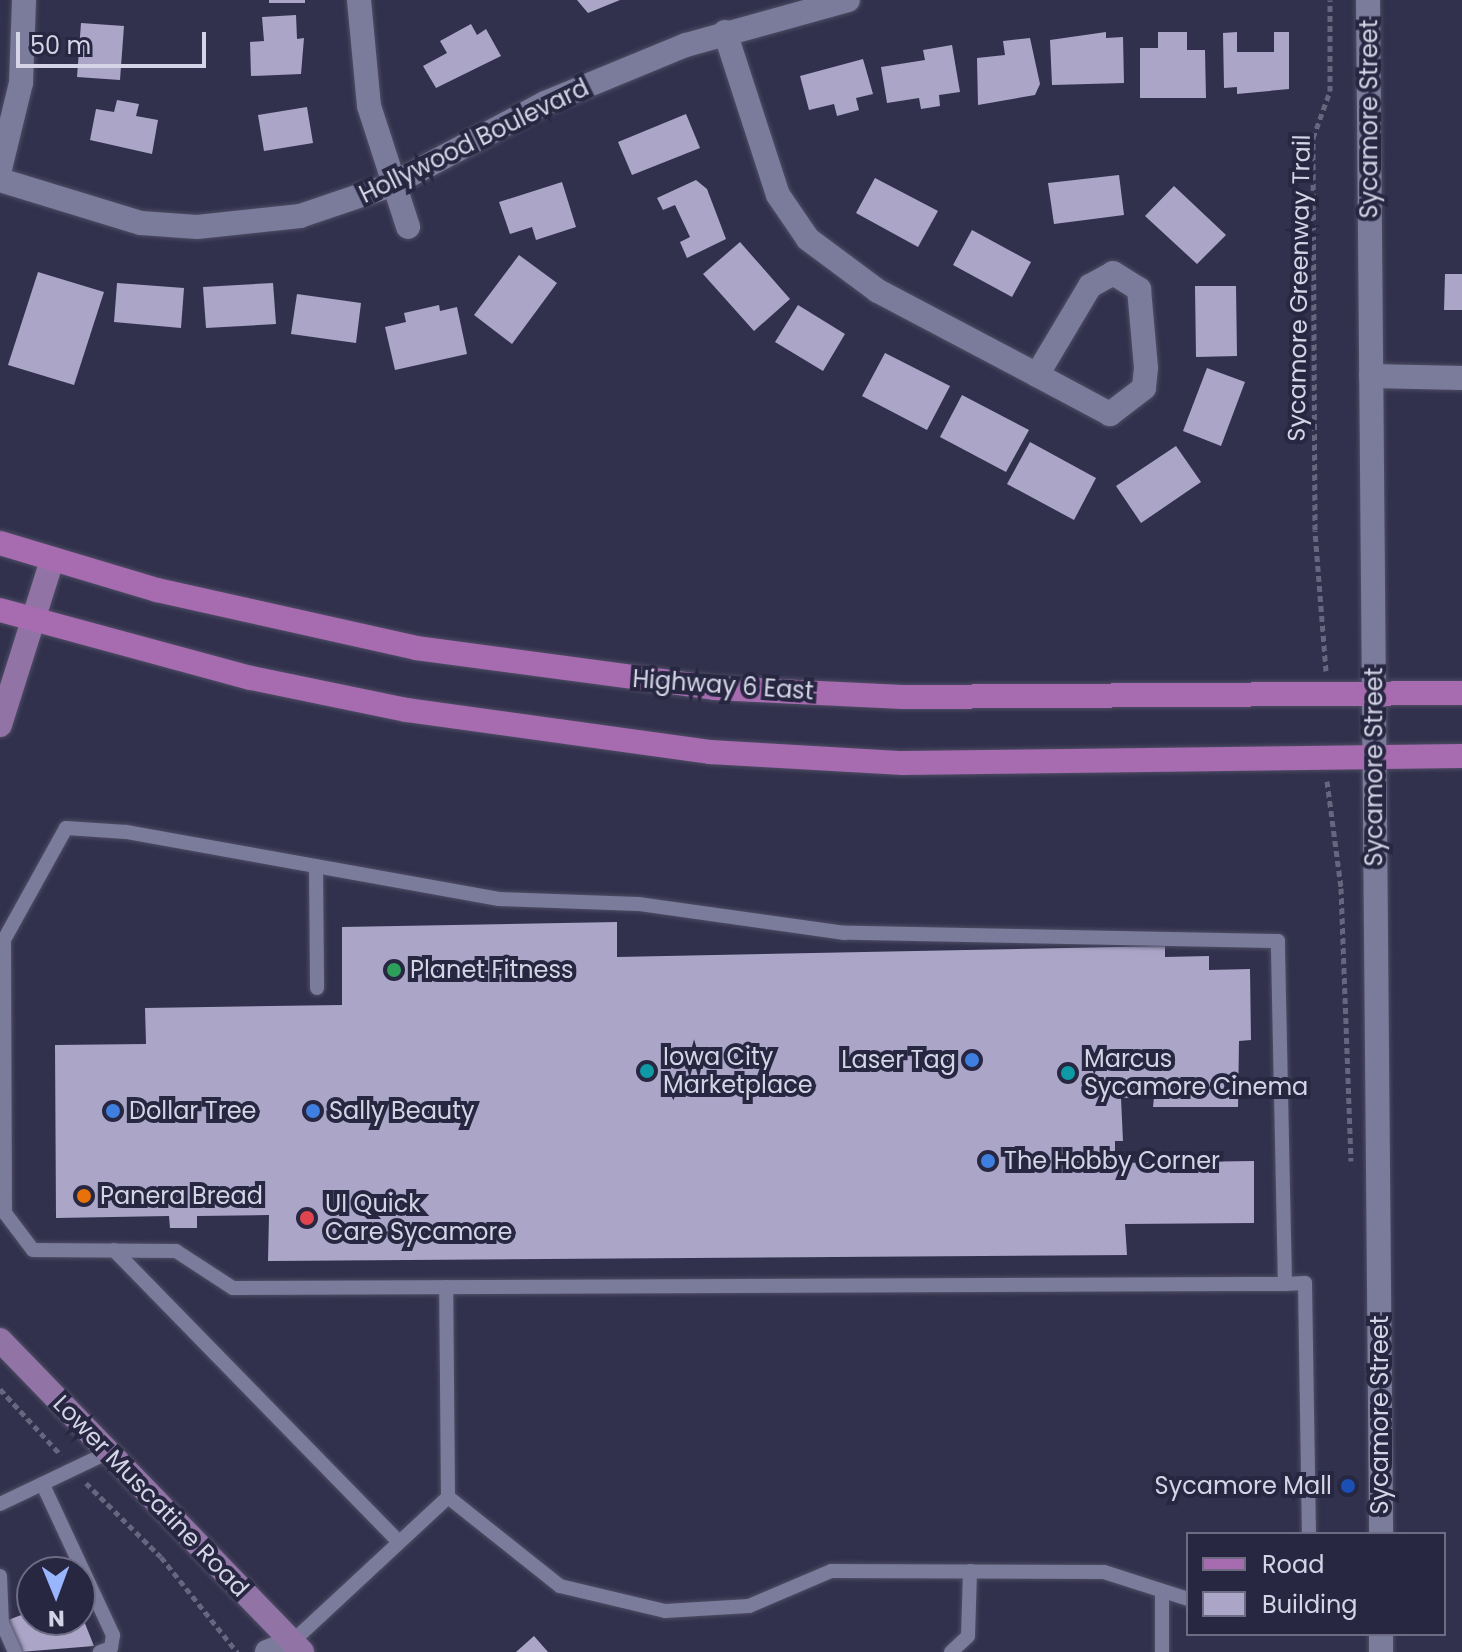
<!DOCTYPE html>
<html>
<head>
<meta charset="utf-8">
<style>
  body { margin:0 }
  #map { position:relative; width:1462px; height:1652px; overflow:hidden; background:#32314d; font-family:Poppins,sans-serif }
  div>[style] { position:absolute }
  .building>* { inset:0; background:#aba6c8 }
  .path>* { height:5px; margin-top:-2.5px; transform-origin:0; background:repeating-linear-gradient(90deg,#67667f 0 6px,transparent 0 10px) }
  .roads { filter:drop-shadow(0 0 2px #4e4d64) drop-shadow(0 0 2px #4e4d64) }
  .service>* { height:14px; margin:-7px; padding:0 7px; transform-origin:7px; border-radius:7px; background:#7b7b9b }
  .minor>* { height:24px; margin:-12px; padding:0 12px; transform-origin:12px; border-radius:12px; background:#7b7b9b }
  .tertiary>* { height:24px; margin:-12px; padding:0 12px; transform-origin:12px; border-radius:12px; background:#7b7b9b }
  .secondary>* { height:24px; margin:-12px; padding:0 12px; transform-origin:12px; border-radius:12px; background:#9173a6 }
  .primary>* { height:24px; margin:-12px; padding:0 12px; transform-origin:12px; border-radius:12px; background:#a76bb0 }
  .dots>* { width:22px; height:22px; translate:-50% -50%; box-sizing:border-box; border:4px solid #282742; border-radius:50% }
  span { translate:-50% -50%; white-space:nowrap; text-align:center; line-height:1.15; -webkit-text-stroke:8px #282742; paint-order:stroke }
  .street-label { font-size:24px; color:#d4d4e6 }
  .poi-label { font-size:24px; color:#d4d4e6 }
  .left { translate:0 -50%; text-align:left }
  .right { translate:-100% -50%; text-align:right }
  .legend { position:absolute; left:1186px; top:1532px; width:260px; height:104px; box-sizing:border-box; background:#282742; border:2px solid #6d6c84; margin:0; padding:10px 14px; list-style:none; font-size:24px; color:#d4d4e6 }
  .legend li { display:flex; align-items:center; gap:16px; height:40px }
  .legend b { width:40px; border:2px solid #6d6c84 }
  .north { position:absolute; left:16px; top:1556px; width:80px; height:80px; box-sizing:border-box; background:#282742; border:2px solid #6d6c84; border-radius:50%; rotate:179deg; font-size:22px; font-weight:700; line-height:32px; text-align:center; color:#d4d4e6 }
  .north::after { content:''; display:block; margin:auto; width:28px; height:36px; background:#99b5fd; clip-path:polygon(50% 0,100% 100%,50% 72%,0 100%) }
  .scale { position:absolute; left:16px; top:32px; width:190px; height:36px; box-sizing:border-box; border:4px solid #d4d4e6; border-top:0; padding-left:10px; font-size:24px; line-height:28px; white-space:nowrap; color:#d4d4e6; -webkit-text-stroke:6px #282742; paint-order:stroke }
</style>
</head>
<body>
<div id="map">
  <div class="building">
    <i style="clip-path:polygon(269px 0,305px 0,305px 3px,269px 3px)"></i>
    <i style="clip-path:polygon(577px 0,620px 0,588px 13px)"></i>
    <i style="clip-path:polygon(296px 15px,297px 39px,304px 38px,301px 74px,251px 76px,250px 42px,264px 41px,262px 17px)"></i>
    <i style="clip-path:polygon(81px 23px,124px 26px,120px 80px,77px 77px)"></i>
    <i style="clip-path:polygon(471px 24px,477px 35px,486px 29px,501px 56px,436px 88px,423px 66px,447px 53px,440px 41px)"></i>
    <i style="clip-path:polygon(1106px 32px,1106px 38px,1123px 37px,1124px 83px,1052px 85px,1050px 40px)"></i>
    <i style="clip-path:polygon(1158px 32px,1187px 32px,1187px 50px,1205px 50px,1206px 98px,1140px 98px,1140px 48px,1158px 48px)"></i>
    <i style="clip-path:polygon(1237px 32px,1237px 52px,1274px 52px,1274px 32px,1289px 32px,1289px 89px,1237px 94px,1237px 87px,1224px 88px,1223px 33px)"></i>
    <i style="clip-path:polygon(1030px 38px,1040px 84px,1035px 95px,978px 105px,977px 58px,1005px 55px,1003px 41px)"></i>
    <i style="clip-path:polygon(952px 45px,960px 92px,939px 95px,940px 106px,921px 109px,919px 98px,887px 103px,881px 67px,925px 60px,923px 50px)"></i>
    <i style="clip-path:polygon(863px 59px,873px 94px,856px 98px,859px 110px,837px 116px,834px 104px,809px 110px,800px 76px)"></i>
    <i style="clip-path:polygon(117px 100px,139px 104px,136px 116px,158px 120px,152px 154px,90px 140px,96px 109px,114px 112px)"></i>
    <i style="clip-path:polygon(307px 107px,313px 143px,264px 151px,258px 115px)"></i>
    <i style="clip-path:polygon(686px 114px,700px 148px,632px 175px,618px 142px)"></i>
    <i style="clip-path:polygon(1119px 175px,1124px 215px,1054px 224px,1048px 183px)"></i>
    <i style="clip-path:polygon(875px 178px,938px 211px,918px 247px,856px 213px)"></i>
    <i style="clip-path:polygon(696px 180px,707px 189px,726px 239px,687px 258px,680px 242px,690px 237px,675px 205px,663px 210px,657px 198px)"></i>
    <i style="clip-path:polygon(562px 182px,576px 227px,536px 240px,532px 227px,510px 234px,499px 202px)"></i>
    <i style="clip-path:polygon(1174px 186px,1226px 235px,1197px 264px,1145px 216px)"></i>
    <i style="clip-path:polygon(972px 230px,1031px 262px,1012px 297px,953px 265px)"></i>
    <i style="clip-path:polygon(740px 242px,790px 299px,754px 331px,703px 274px)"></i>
    <i style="clip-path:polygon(519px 255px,557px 283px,512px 344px,474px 315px)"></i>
    <i style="clip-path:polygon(38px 272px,104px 292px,74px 385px,8px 365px)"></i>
    <i style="clip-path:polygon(1445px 274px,1462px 274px,1462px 310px,1444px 310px)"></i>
    <i style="clip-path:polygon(117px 283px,184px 288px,181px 328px,114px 322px)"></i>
    <i style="clip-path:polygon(273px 283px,276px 324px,206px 328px,203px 287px)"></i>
    <i style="clip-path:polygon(1195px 286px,1236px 286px,1237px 356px,1196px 357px)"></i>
    <i style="clip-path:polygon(297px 294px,361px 303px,356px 343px,291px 334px)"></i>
    <i style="clip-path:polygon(439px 305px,440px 311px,457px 307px,467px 354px,395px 370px,385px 327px,406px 322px,404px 313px)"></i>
    <i style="clip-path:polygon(798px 305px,845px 334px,823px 371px,775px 342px)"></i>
    <i style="clip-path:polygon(885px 353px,950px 386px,927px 430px,862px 396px)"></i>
    <i style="clip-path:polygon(1207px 368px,1245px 382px,1221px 446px,1183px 431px)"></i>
    <i style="clip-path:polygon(962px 395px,1029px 430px,1006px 472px,940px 437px)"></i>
    <i style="clip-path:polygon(1030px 442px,1096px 478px,1074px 520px,1007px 484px)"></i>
    <i style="clip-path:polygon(1176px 446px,1201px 482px,1141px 523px,1116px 486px)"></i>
    <i style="clip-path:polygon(617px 922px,617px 957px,1165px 946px,1165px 957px,1209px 956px,1209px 970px,1250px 969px,1251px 1040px,1239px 1041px,1238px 1107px,1153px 1107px,1154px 1097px,1121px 1098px,1123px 1141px,1115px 1141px,1115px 1163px,1254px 1161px,1254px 1223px,1125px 1224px,1127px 1255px,268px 1261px,269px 1215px,197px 1216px,197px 1228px,170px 1228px,169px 1216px,56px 1218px,55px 1045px,146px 1044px,145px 1008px,342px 1005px,342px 927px)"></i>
    <i style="clip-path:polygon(32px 1611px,32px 1620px,80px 1620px,80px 1611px,94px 1646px,20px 1652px,8px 1620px)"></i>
    <i style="clip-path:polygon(534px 1636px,548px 1652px,516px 1652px)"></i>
  </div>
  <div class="path">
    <i style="left:1326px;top:671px;width:141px;rotate:-94.5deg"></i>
    <i style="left:1315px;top:530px;width:392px;rotate:-90.3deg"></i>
    <i style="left:1313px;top:138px;width:50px;rotate:-70.1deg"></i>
    <i style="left:1330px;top:91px;width:91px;rotate:-90deg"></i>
    <i style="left:1327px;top:781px;width:108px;rotate:82.5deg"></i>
    <i style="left:1341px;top:888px;width:273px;rotate:87.9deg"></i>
    <i style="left:0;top:1389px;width:90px;rotate:47.3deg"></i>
    <i style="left:86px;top:1483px;width:105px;rotate:44.6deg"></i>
    <i style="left:161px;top:1557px;width:122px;rotate:51.3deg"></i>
  </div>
  <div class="roads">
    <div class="service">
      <i style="left:316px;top:866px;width:122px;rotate:89.5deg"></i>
      <i style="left:114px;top:1250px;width:408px;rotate:45.7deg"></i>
      <i style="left:1285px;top:1284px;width:343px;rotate:-91.2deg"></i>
      <i style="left:1278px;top:941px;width:433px;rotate:-178.9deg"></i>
      <i style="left:845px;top:933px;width:209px;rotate:-172deg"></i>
      <i style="left:638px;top:904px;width:139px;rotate:-177.9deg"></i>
      <i style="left:499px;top:899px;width:379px;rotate:-169.8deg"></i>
      <i style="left:126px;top:832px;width:60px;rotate:-176.2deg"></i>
      <i style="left:66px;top:828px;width:128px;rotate:119deg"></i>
      <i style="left:4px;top:940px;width:273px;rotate:89.8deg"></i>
      <i style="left:5px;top:1213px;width:46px;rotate:52.9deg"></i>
      <i style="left:33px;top:1250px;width:143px;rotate:0.4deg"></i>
      <i style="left:176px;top:1251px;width:68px;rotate:33deg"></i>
      <i style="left:233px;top:1288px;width:1052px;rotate:-0.22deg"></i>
      <i style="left:1285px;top:1284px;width:20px;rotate:-3deg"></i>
      <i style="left:1305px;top:1283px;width:251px;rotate:89.1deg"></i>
      <i style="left:43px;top:1485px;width:166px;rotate:65deg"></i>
      <i style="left:113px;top:1635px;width:13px;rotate:99deg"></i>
      <i style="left:111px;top:1648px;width:12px;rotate:160deg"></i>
      <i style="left:448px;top:1497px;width:143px;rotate:38.5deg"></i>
      <i style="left:560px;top:1586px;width:108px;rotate:13.4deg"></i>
      <i style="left:665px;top:1611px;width:84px;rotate:-3.4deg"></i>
      <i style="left:749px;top:1606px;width:89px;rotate:-23.1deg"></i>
      <i style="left:831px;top:1571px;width:273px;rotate:0.2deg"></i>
      <i style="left:1104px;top:1572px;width:88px;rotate:17.8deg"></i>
      <i style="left:0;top:1504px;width:119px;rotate:-25.5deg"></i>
      <i style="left:0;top:1576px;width:47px;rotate:87.6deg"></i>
      <i style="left:2px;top:1623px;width:32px;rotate:66deg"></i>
      <i style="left:1162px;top:1591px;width:61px;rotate:90deg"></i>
      <i style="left:292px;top:1642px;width:213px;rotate:-42.9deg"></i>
      <i style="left:448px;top:1497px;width:210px;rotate:-90.5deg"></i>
      <i style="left:951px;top:1652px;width:23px;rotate:-43deg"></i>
      <i style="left:968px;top:1636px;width:65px;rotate:-88.2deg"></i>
    </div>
    <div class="minor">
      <i style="left:359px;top:0;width:106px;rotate:84.6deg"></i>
      <i style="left:369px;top:106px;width:127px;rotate:72.1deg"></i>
      <i style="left:725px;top:32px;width:171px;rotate:72deg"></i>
      <i style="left:778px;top:195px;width:53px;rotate:55.7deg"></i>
      <i style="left:808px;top:239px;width:87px;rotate:36.6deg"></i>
      <i style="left:878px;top:291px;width:180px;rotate:27.8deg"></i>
      <i style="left:0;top:169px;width:89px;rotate:-76.3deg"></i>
      <i style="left:21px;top:83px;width:83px;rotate:-87.9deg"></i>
      <i style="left:0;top:180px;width:147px;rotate:17deg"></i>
      <i style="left:141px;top:223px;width:56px;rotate:4.1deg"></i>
      <i style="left:197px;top:227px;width:104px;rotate:-6.1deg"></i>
      <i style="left:300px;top:216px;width:96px;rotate:-18.8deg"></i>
      <i style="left:391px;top:185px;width:174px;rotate:-28deg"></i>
      <i style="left:545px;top:103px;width:152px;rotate:-22.4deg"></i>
      <i style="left:686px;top:45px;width:168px;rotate:-15.5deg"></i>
      <i style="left:1113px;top:273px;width:31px;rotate:32deg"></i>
      <i style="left:1139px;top:289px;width:79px;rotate:84.9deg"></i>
      <i style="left:1146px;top:368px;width:20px;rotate:96deg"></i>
      <i style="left:1144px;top:388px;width:43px;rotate:142.6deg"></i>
      <i style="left:1110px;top:414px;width:83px;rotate:-151.9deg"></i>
      <i style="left:1037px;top:375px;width:104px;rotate:-59.2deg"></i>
      <i style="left:1090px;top:286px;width:26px;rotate:-29deg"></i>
      <i style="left:1371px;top:376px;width:91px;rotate:1.3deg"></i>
      <i style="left:267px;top:1652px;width:27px;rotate:-22deg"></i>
    </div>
    <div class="tertiary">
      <i style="left:1368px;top:0;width:1534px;rotate:89.51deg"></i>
      <i style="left:1381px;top:1634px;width:18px;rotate:90deg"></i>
    </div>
    <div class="secondary">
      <i style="left:0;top:725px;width:173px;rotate:-72.5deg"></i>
      <i style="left:0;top:1340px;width:434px;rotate:45.9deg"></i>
    </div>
    <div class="primary">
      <i style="left:0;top:543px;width:164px;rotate:16.7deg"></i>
      <i style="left:157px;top:590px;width:265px;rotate:12.6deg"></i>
      <i style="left:416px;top:648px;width:301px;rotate:7.6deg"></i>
      <i style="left:714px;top:688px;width:189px;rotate:2.7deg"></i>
      <i style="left:903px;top:697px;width:559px;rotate:-0.41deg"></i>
      <i style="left:0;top:610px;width:260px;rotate:15.2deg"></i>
      <i style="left:251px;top:678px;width:159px;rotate:11.6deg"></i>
      <i style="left:407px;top:710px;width:306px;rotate:7.9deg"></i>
      <i style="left:710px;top:752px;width:193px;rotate:3.3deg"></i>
      <i style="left:903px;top:763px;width:559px;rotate:-0.72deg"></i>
    </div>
  </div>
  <div class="dots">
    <i style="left:394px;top:970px;background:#2e9e5b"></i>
    <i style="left:972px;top:1060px;background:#3f7fe0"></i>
    <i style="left:647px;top:1071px;background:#0f9aa8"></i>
    <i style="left:1068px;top:1073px;background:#0f9aa8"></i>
    <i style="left:113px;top:1111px;background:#3f7fe0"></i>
    <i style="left:313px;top:1111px;background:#3f7fe0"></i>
    <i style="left:988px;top:1161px;background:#3f7fe0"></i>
    <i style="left:84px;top:1196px;background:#e8710a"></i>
    <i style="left:307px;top:1218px;background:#e0444e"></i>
    <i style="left:1348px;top:1486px;background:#1a4fb4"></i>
  </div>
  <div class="street-label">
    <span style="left:1369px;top:119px;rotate:-90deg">Sycamore Street</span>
    <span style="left:474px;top:141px;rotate:-26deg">Hollywood Boulevard</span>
    <span style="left:1299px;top:288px;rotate:-89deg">Sycamore Greenway Trail</span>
    <span style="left:723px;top:685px;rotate:4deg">Highway 6 East</span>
    <span style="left:1374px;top:767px;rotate:-90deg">Sycamore Street</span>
    <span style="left:1380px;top:1415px;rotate:-90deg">Sycamore Street</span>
    <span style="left:151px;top:1496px;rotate:46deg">Lower Muscatine Road</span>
  </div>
  <div class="poi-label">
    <span class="left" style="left:410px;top:970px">Planet Fitness</span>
    <span class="left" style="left:663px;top:1071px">Iowa City<br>Marketplace</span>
    <span class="left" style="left:1084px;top:1073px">Marcus<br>Sycamore Cinema</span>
    <span class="right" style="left:956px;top:1060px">Laser Tag</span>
    <span class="left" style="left:129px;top:1111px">Dollar Tree</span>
    <span class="left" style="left:329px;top:1111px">Sally Beauty</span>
    <span class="left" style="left:1004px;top:1161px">The Hobby Corner</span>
    <span class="left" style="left:100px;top:1196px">Panera Bread</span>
    <span class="left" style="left:325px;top:1218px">UI Quick<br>Care Sycamore</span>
    <span class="right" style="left:1332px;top:1486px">Sycamore Mall</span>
  </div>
  <ul class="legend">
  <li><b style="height:10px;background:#a76bb0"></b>Road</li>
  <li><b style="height:22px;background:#aba6c8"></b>Building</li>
  </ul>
  <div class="north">N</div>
  <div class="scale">50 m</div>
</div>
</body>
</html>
